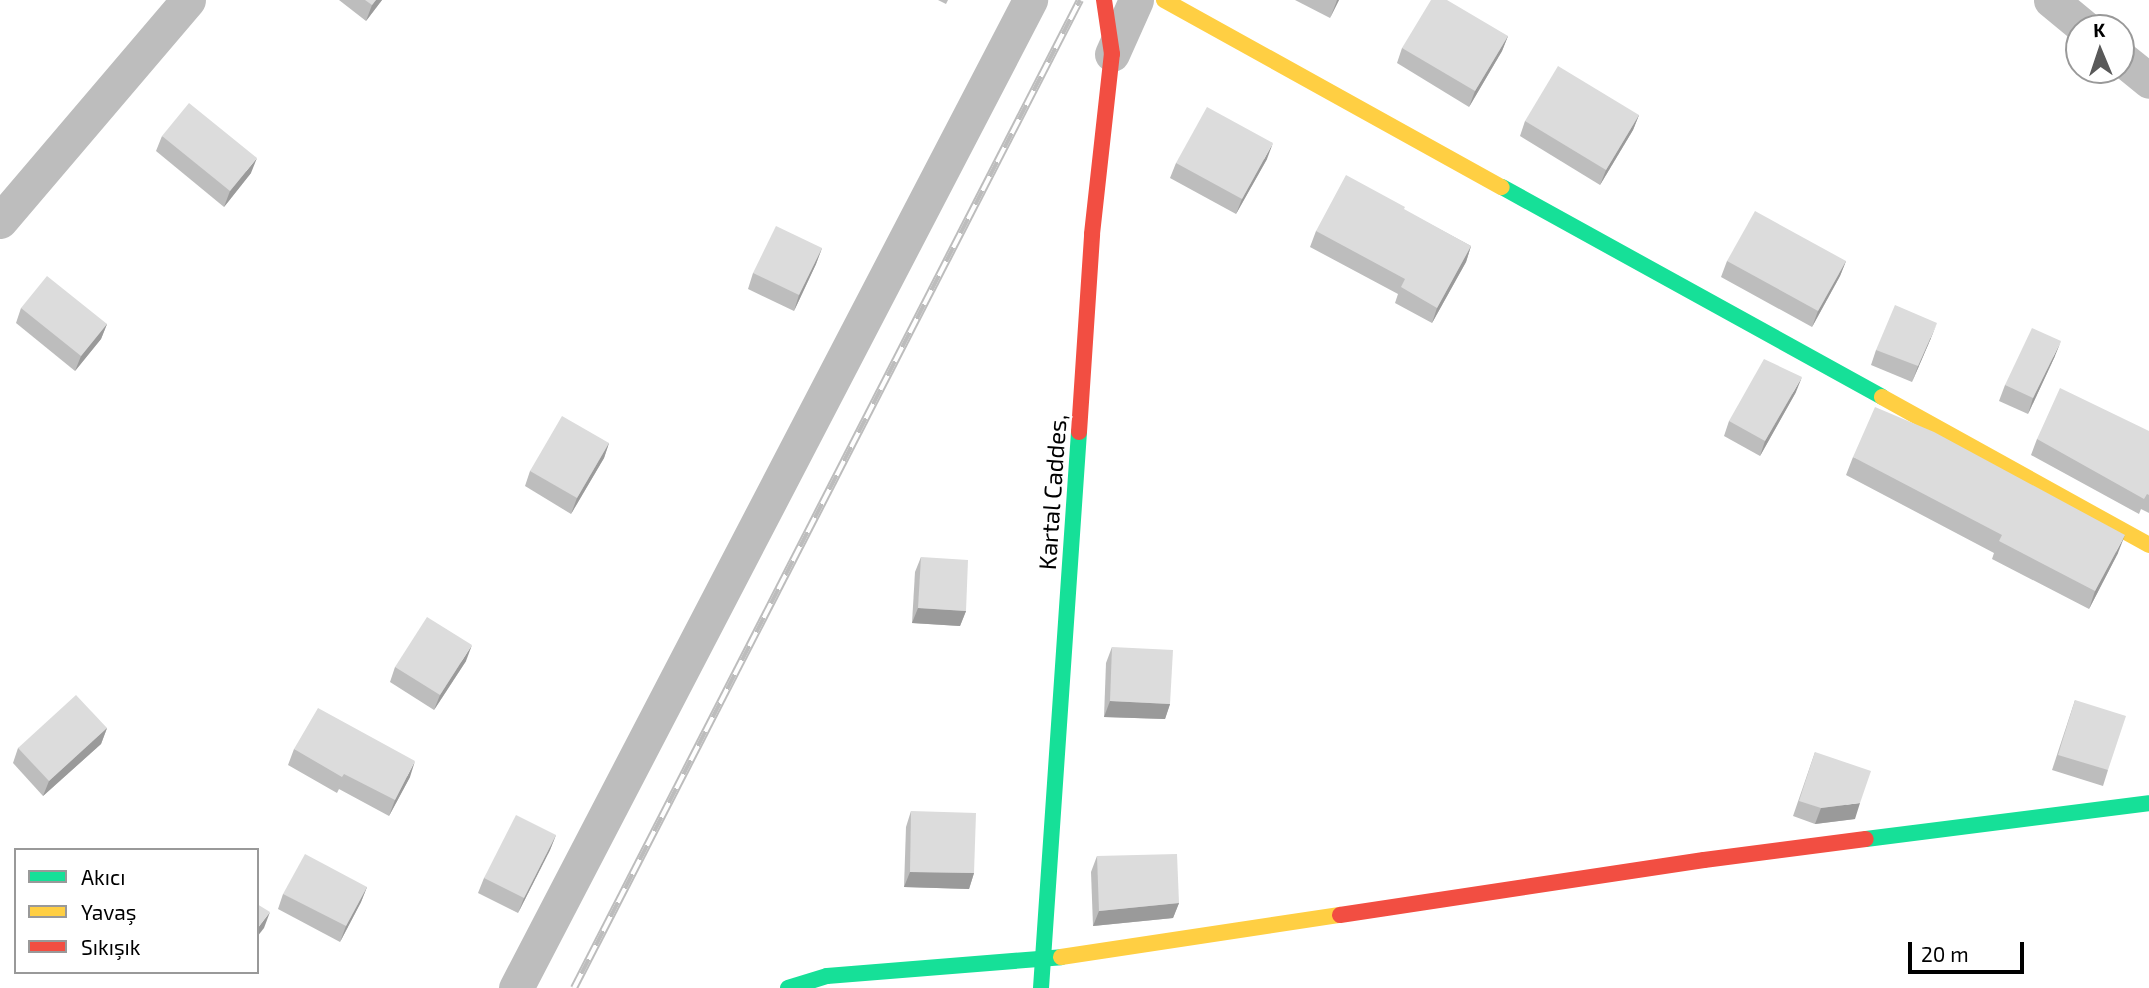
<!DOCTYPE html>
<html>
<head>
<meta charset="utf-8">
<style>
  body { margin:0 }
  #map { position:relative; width:2149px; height:988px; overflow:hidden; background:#fff; font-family:"Exo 2",sans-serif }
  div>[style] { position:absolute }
  .street>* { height:35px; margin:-17.5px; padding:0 17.5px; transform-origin:17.5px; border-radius:17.5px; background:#bdbdbd }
  .fast>* { height:16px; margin:-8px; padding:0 8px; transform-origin:8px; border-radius:8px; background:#16e098 }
  .slow>* { height:16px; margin:-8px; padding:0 8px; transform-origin:8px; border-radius:8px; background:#ffcf43 }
  .jam>* { height:16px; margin:-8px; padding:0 8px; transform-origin:8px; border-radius:8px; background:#f24e42 }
  .rail>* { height:8px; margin-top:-4px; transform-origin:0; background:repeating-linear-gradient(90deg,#fff 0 16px,#bdbdbd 0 32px); box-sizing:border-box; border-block:2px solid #bdbdbd }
  .wall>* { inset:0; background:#bdbdbd }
  .shaded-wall>* { inset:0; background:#9a9a9a }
  .building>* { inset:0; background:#dcdcdc }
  span { translate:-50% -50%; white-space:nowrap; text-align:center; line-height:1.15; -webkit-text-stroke:5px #fff; paint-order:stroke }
  .street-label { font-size:24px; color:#000 }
  .legend { position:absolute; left:14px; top:848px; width:245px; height:126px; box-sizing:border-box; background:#fff; border:2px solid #999; margin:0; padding:9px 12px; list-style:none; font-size:21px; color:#000 }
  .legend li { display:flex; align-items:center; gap:14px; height:35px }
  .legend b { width:35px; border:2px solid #999 }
  .north { position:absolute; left:2065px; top:14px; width:70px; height:70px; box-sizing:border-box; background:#fff; border:2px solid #999; border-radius:50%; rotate:358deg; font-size:19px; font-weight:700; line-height:28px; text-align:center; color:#000 }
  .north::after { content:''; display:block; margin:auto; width:24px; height:32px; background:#595959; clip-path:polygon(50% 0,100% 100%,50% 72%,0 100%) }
  .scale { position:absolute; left:1908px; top:942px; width:116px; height:32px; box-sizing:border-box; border:4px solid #000; border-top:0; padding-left:9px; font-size:21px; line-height:24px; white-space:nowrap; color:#000; -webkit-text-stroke:5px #fff; paint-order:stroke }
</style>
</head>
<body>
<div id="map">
  <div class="street">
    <i style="left:2051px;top:0;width:44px;rotate:39.5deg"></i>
    <i style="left:1112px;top:54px;width:59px;rotate:-66deg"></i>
    <i style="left:2121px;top:58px;width:36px;rotate:39deg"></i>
    <i style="left:0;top:221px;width:290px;rotate:-49.6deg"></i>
    <i style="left:516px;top:988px;width:1114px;rotate:-62.51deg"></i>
  </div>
  <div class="fast">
    <i style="left:1502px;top:187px;width:434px;rotate:28.9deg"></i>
    <i style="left:1866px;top:839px;width:285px;rotate:-7.2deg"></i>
    <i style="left:788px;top:988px;width:41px;rotate:-17.1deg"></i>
    <i style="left:827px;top:976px;width:235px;rotate:-4.6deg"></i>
    <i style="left:1041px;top:988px;width:557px;rotate:-86.09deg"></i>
  </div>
  <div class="slow">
    <i style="left:1164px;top:0;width:386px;rotate:29deg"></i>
    <i style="left:1882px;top:397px;width:305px;rotate:29deg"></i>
    <i style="left:1061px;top:957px;width:282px;rotate:-8.6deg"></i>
  </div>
  <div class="jam">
    <i style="left:1079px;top:432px;width:198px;rotate:-86.2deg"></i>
    <i style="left:1092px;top:234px;width:181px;rotate:-83.7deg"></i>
    <i style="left:1112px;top:54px;width:55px;rotate:-98.4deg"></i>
    <i style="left:1340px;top:915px;width:368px;rotate:-8.6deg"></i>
    <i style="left:1704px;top:860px;width:163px;rotate:-7.4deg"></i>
  </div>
  <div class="rail">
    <i style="left:574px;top:988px;width:1110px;rotate:-62.88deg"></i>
  </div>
  <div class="wall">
    <i style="clip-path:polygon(339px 0,382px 0,366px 21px)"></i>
    <i style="clip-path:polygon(938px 0,948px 0,946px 4px)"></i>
    <i style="clip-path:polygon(1295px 0,1339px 0,1330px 18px)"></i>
    <i style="clip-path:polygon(1508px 36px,1502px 51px,1469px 107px,1397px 63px,1402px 48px)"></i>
    <i style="clip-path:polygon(1639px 115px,1633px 130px,1600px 185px,1520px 136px,1525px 121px)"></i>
    <i style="clip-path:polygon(162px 136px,251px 173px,224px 207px,156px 151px)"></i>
    <i style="clip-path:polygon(1267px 159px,1236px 214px,1170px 178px,1176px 163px)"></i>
    <i style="clip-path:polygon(1404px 210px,1471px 246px,1466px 262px,1432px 323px,1395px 303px,1398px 294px,1310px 247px,1316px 231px)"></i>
    <i style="clip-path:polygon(822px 248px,816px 264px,794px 311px,748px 289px,753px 273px)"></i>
    <i style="clip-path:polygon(1727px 261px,1846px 261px,1840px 276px,1812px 327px,1721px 277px)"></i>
    <i style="clip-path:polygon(21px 308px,107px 324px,101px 339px,75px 371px,16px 323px)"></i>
    <i style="clip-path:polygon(1931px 338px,1912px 382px,1871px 365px,1876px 350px)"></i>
    <i style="clip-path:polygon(2055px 356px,2028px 414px,1999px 401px,2005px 385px)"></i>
    <i style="clip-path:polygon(1796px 392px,1760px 456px,1724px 436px,1729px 421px)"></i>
    <i style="clip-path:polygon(2149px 431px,2149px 513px,2141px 509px,2139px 514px,2031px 455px,2037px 439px)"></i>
    <i style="clip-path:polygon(609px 443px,604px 458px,571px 514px,525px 486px,530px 471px)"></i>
    <i style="clip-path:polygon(1853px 457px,2118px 553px,2089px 609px,1992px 559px,1994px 553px,1846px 475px)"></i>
    <i style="clip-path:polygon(921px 557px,966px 611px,960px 626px,912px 623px,915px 572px)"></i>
    <i style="clip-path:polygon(1112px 647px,1170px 704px,1165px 719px,1104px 717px,1106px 663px)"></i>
    <i style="clip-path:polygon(466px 661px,434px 710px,390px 682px,395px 667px)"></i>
    <i style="clip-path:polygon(2075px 700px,2108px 770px,2103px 786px,2052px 770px)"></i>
    <i style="clip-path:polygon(107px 728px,101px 744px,43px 796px,13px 763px,18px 748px)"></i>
    <i style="clip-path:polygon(294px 749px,410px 777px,389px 816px,339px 789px,337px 793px,288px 765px)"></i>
    <i style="clip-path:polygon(1815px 752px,1855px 819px,1815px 824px,1793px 816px)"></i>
    <i style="clip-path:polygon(911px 811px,974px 873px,969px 889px,904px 887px,906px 827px)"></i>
    <i style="clip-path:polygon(556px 835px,550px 850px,518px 913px,478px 893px,484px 878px)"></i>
    <i style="clip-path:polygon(1097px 856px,1179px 903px,1173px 918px,1093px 926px,1091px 872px)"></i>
    <i style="clip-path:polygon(367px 887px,361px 902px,340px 942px,278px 909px,283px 894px)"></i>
  </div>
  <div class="shaded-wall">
    <i style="clip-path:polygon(376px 0,382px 0,366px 21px,372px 5px)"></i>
    <i style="clip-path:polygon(1337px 0,1339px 0,1330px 18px,1336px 3px)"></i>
    <i style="clip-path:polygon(1508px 36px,1502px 51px,1469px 107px,1475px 91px)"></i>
    <i style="clip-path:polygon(1639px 115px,1633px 130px,1600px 185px,1606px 170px)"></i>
    <i style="clip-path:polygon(1273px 143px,1267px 159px,1236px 214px,1242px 199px)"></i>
    <i style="clip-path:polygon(257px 158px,251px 173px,224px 207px,230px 191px)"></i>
    <i style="clip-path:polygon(1471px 246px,1466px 262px,1432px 323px,1437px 308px)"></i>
    <i style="clip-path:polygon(822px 248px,816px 264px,794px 311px,799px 295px)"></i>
    <i style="clip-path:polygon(1846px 261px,1840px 276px,1812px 327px,1818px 311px)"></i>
    <i style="clip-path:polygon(1937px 323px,1931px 338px,1912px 382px,1918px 366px)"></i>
    <i style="clip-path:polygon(107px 324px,101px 339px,75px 371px,81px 356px)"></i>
    <i style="clip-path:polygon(2061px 341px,2055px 356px,2028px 414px,2033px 398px)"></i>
    <i style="clip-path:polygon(1802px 377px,1796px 392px,1760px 456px,1765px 441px)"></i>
    <i style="clip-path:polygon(609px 443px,604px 458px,571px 514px,577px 498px)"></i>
    <i style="clip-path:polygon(2125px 535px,2118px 553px,2089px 609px,2095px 591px)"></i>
    <i style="clip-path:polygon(918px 608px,966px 611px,960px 626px,912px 623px)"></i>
    <i style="clip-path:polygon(472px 645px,466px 661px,434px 710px,440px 695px)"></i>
    <i style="clip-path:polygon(1110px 701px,1170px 704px,1165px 719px,1104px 717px)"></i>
    <i style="clip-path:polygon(107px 728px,101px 744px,43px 796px,49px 781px)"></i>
    <i style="clip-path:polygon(415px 761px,410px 777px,389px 816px,395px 800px)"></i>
    <i style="clip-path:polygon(1860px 803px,1855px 819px,1815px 824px,1821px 808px)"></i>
    <i style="clip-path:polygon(556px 835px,550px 850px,518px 913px,524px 898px)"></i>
    <i style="clip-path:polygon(910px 872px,974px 873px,969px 889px,904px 887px)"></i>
    <i style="clip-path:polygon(367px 887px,361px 902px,340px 942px,346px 926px)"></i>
    <i style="clip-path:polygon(1179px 903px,1173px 918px,1093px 926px,1099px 911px)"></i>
    <i style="clip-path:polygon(270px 912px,264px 928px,257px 937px,257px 929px)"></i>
  </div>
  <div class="building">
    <i style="clip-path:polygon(365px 0,376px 0,372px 5px)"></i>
    <i style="clip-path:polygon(1431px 0,1447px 0,1508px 36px,1475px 91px,1402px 48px)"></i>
    <i style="clip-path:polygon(1558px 66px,1639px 115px,1606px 170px,1525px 121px)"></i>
    <i style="clip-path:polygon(189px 103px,257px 158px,230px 191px,162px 136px)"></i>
    <i style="clip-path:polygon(1207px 107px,1273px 143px,1242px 199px,1176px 163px)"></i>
    <i style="clip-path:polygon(1346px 175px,1405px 207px,1404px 209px,1471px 246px,1437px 308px,1401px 287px,1405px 279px,1316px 231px)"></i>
    <i style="clip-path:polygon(1755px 211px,1846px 261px,1818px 311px,1727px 261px)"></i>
    <i style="clip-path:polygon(776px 226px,822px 248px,799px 295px,753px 273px)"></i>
    <i style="clip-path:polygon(47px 276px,107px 324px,81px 356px,21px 308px)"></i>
    <i style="clip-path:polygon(1895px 305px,1937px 323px,1918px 366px,1876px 350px)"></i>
    <i style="clip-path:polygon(2032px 328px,2061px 341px,2033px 398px,2005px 385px)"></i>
    <i style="clip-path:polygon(1764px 359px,1802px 377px,1765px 441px,1729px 421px)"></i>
    <i style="clip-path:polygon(2060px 388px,2149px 431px,2149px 495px,2147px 494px,2144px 499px,2037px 439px)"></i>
    <i style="clip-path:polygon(1875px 407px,1934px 432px,2125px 535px,2095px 591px,1999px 541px,2002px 535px,1853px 457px)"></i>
    <i style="clip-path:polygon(562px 416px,609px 443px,577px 498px,530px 471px)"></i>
    <i style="clip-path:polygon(921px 557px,968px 560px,966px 611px,918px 608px)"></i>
    <i style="clip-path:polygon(427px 617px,472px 645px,440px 695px,395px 667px)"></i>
    <i style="clip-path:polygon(1112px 647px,1173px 650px,1170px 704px,1110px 701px)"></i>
    <i style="clip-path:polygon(76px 695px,107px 728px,49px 781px,18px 748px)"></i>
    <i style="clip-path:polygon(2075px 700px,2126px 716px,2108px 770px,2058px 755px)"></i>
    <i style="clip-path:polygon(318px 708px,415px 761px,395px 800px,344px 774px,342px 777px,294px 749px)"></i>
    <i style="clip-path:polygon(1815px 752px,1871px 771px,1860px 803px,1821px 808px,1799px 801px)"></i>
    <i style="clip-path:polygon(911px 811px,976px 813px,974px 873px,910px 872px)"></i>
    <i style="clip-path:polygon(516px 815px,556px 835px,524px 898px,484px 878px)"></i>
    <i style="clip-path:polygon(305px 854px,367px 887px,346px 926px,283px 894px)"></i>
    <i style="clip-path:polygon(1177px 854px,1179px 903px,1099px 911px,1097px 856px)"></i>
    <i style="clip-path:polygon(257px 904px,270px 912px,257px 929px)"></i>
  </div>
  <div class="street-label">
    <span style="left:1052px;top:492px;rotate:-86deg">Kartal Caddes,</span>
  </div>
  <ul class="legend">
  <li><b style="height:9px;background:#16e098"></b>Akıcı</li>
  <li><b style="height:9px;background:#ffcf43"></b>Yavaş</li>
  <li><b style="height:9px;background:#f24e42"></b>Sıkışık</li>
  </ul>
  <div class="north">K</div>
  <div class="scale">20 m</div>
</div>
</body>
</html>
